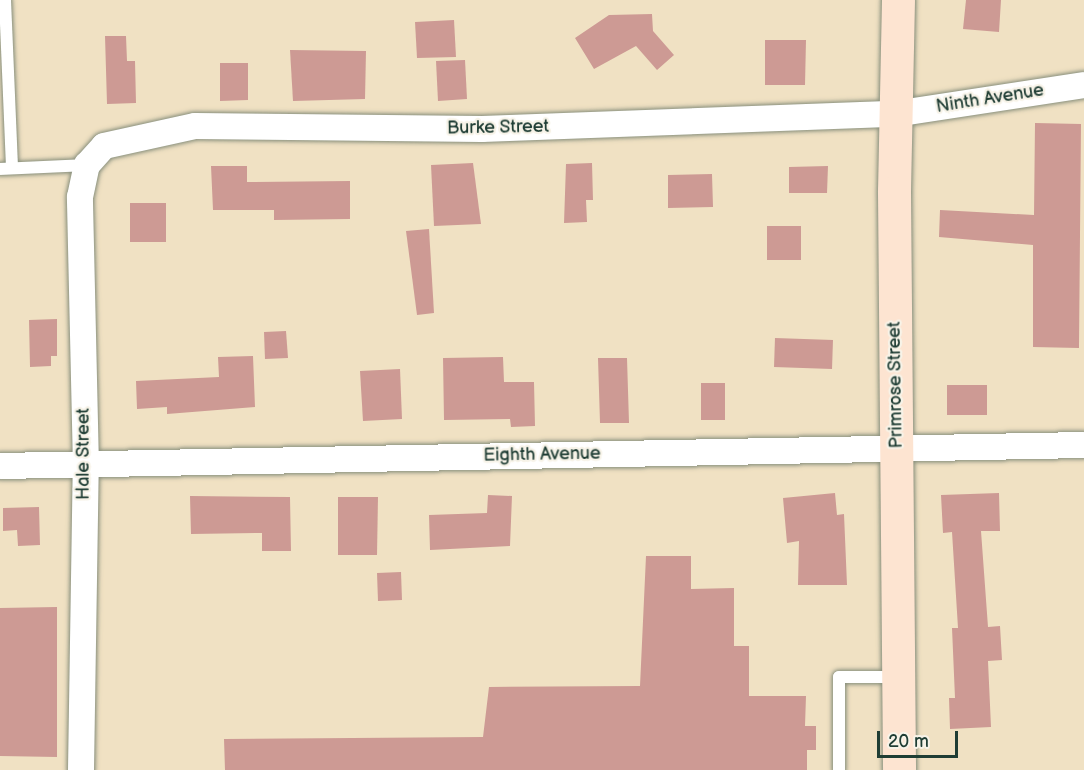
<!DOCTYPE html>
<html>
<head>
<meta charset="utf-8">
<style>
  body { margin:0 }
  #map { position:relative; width:1084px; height:770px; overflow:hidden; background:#f0e1c3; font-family:"Balsamiq Sans",sans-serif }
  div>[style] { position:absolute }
  .building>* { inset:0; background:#cd9a94 }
  .roads { filter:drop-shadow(0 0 2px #888f7c) drop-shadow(0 0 2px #888f7c) }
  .service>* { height:12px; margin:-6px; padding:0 6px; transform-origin:6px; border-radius:6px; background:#fff }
  .minor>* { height:26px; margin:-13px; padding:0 13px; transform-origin:13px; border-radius:13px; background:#fff }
  .secondary>* { height:33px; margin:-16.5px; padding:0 16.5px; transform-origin:16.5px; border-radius:16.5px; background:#fde4d1 }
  span { translate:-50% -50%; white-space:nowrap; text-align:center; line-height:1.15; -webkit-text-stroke:4.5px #f7f3e8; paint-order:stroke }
  .street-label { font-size:18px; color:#1f3d34 }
  .scale { position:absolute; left:877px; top:731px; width:81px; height:27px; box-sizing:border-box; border:3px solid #1f3d34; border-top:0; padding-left:8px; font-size:18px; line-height:21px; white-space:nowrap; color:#1f3d34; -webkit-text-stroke:4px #f7f3e8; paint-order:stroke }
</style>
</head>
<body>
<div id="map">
  <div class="building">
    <i style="clip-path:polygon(966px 0,1001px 0,999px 32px,963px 29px)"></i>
    <i style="clip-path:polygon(652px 14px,653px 31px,674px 55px,657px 70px,636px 46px,594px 69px,575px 38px,609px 15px)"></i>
    <i style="clip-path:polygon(454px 20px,456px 57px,417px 58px,415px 22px)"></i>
    <i style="clip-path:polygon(105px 36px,126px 36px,127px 61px,135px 61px,136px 103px,107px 104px)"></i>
    <i style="clip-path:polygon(765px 40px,806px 40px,805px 85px,765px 85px)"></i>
    <i style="clip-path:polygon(290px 50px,366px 51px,365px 99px,293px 101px)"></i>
    <i style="clip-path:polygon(465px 60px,467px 99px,438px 101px,436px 61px)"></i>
    <i style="clip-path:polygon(220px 63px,248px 63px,248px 100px,220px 101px)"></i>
    <i style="clip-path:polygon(1035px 123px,1081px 124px,1079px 348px,1033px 347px,1033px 245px,939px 237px,940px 210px,1034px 215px)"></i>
    <i style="clip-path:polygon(473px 163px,481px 224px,434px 226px,431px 165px)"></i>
    <i style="clip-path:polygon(592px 163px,593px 200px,586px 200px,587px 222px,564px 223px,566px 164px)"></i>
    <i style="clip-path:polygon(211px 166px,247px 166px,247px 182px,350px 181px,350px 219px,274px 220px,274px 210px,213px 210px)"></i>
    <i style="clip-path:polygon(828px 166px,827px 193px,789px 193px,789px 167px)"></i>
    <i style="clip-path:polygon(712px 174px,713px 207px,668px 208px,668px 175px)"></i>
    <i style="clip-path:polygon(130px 203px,166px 203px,166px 242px,130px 242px)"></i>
    <i style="clip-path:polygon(767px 226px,801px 226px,801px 260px,767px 260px)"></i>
    <i style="clip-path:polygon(429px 229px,434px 313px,417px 315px,406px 231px)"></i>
    <i style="clip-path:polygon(57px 319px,57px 356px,51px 356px,51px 366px,30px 367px,29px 320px)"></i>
    <i style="clip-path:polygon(286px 331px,288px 358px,265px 359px,264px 332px)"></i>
    <i style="clip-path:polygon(775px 338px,833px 340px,832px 369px,774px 367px)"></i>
    <i style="clip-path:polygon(253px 356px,255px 407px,167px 414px,167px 407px,137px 409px,136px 381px,219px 377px,218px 357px)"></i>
    <i style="clip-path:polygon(503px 357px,504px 382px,534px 382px,535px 426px,511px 427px,510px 419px,444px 420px,443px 358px)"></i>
    <i style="clip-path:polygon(598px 358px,627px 358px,629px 423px,600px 423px)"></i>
    <i style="clip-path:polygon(400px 369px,402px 419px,363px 421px,360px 371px)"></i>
    <i style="clip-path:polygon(701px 383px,725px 383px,725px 420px,701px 420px)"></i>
    <i style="clip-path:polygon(947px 385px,987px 385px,987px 415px,947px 415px)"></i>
    <i style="clip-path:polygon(835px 493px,837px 515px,844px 514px,847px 585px,798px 585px,799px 541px,787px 543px,783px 498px)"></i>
    <i style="clip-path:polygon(999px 493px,1000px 531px,981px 531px,988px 627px,1000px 626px,1002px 660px,988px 661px,991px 727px,950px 729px,949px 698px,955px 698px,952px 628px,958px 628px,952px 532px,943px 533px,941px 495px)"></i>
    <i style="clip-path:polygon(488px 495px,512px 496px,510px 546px,430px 550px,429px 515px,487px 513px)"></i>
    <i style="clip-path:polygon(190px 496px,290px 497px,291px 551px,262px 551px,262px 533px,191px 534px)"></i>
    <i style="clip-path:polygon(338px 497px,378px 497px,377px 555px,338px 555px)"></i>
    <i style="clip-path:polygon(39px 507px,40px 545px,18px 546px,17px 530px,3px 531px,3px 508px)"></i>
    <i style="clip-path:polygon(646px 556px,691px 556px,691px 589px,734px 588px,734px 646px,749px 646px,749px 696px,806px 696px,805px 726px,816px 726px,816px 750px,807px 750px,807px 770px,225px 770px,224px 739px,483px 737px,489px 687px,640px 686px)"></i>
    <i style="clip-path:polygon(401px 572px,402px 600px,378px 601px,377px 573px)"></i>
    <i style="clip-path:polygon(57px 607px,57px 757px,0 756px,0 608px)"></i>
  </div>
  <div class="roads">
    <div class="service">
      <i style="left:5px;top:0;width:168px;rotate:87.6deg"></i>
      <i style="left:0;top:169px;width:87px;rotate:-2.6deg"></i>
      <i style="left:839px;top:770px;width:93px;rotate:-90deg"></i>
      <i style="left:839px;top:677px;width:59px"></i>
    </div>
    <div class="minor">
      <i style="left:0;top:466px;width:1084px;rotate:-1.11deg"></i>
      <i style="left:81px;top:770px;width:303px;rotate:-89.1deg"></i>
      <i style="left:86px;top:467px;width:270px;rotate:-91.3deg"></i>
      <i style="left:80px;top:197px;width:33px;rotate:-78deg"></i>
      <i style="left:87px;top:165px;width:25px;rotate:-48deg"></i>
      <i style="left:104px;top:146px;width:93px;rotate:-12.4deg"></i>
      <i style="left:195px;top:126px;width:287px;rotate:0.6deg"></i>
      <i style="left:482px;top:129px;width:413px;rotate:-2.1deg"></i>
      <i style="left:895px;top:114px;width:191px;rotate:-8.7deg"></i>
    </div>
    <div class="secondary">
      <i style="left:898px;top:0;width:192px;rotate:91.2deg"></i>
      <i style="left:894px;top:192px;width:578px;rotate:89.5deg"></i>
    </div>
  </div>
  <div class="street-label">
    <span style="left:990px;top:99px;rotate:-9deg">Ninth Avenue</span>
    <span style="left:498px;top:128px;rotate:-1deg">Burke Street</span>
    <span style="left:896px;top:385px;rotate:-91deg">Primrose Street</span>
    <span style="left:84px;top:454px;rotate:-90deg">Hale Street</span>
    <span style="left:542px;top:455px;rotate:-1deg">Eighth Avenue</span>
  </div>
  <div class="scale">20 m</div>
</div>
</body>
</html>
